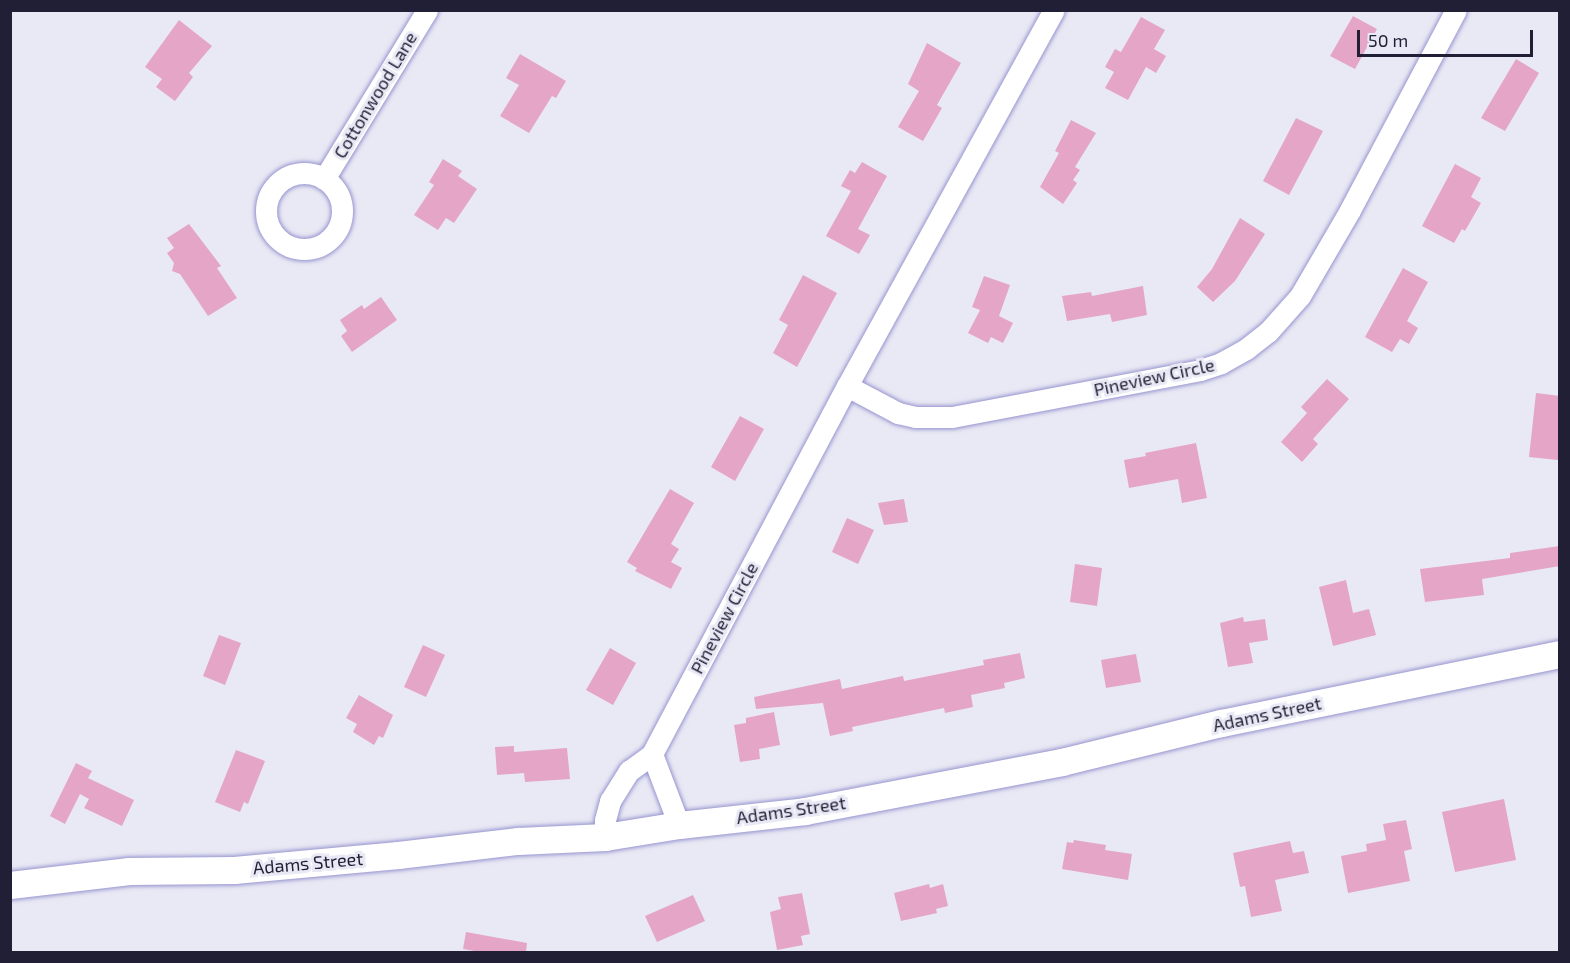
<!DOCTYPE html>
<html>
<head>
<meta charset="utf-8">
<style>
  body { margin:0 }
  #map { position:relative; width:1570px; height:963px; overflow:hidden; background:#e9e9f5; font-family:"Exo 2",sans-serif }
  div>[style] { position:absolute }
  .building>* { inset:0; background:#e4a5c6 }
  .roads { filter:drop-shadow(0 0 2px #9795cf) drop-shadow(0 0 2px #9795cf) }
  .minor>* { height:21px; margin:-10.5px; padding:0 10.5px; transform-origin:10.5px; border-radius:10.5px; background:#fff }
  .minor>.ring { margin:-10.5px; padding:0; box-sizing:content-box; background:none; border:21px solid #fff; border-radius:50% }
  .tertiary>* { height:27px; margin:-13.5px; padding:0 13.5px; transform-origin:13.5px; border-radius:13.5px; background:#fff }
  span { translate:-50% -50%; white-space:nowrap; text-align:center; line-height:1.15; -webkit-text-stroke:6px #e9e9f5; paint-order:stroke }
  .street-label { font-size:18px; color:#201f36 }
  .frame { position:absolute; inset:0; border:12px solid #201f36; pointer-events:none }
  .scale { position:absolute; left:1357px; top:30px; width:176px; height:27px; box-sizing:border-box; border:3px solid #201f36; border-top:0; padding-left:8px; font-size:18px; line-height:21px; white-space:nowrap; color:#201f36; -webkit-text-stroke:4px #e9e9f5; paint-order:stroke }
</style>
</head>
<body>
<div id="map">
  <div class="building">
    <i style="clip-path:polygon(1353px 16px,1377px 29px,1355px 69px,1330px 56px)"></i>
    <i style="clip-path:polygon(1141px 17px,1165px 30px,1154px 49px,1166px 56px,1156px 73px,1146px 67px,1128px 100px,1105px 88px,1114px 72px,1105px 67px,1115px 49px,1121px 52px)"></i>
    <i style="clip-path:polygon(179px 20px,212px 46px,189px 73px,193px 77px,175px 101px,156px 87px,162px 79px,145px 67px)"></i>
    <i style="clip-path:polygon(927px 43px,961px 63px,937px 105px,942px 108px,923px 141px,898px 127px,919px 91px,908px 84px)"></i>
    <i style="clip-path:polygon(520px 54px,566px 81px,556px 98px,552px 96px,529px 133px,500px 116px,519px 85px,506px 78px)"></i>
    <i style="clip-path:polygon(1516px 59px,1539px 73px,1505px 131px,1481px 118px)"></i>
    <i style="clip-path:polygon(1296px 118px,1323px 131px,1289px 195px,1263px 181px)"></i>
    <i style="clip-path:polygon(1071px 120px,1096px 133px,1075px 167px,1080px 170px,1073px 180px,1077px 183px,1063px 204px,1040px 187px,1059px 153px,1055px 151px)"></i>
    <i style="clip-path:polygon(443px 159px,462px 171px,458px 176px,477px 189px,454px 223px,446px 218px,438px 230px,414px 215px,434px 185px,429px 182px)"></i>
    <i style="clip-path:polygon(862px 162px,887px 176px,858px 229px,870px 235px,859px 254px,826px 236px,851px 191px,841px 186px,850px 170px,855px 173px)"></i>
    <i style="clip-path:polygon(1455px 164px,1481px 178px,1471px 197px,1481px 203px,1465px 231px,1462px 229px,1454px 243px,1422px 226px)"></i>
    <i style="clip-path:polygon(1240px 218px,1265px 234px,1235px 281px,1213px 302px,1197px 287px,1212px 269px)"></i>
    <i style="clip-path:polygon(189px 224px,221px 266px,217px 268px,237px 298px,208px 316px,180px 274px,172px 271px,174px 263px,167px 253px,174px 248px,167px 238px)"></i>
    <i style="clip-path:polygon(1403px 268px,1428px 282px,1407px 321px,1418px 328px,1409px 344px,1400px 339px,1392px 352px,1365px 337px)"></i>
    <i style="clip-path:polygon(803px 275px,837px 293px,797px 367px,773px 353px,788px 325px,779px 320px)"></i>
    <i style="clip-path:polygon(984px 276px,1010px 285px,999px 316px,1013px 323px,1003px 343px,991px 337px,988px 343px,968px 333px,980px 310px,972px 307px)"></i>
    <i style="clip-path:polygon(1143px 286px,1147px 315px,1112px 322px,1110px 314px,1067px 321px,1062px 296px,1091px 292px,1092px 296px)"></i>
    <i style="clip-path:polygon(381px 297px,397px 320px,352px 352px,341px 336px,347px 331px,340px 320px,362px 305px,364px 309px)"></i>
    <i style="clip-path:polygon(1327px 379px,1349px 399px,1313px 439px,1318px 444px,1302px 462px,1281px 442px,1307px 413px,1301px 407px)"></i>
    <i style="clip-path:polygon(1536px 393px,1560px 396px,1558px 460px,1529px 457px)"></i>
    <i style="clip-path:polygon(740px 416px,764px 429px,735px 481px,711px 467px)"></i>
    <i style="clip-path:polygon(1196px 443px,1207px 498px,1182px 503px,1178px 479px,1129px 488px,1124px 460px,1146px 456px,1145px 453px)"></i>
    <i style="clip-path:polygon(670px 489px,694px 503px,671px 544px,679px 549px,671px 562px,682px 568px,671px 589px,635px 571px,637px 568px,627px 562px)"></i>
    <i style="clip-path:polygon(904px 499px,908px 522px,884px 525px,878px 503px)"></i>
    <i style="clip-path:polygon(847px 518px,874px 530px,858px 564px,832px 552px)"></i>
    <i style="clip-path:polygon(1560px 546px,1560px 566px,1482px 579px,1484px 595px,1425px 602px,1420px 569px,1510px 558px,1510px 553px)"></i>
    <i style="clip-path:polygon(1075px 564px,1102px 568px,1097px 606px,1070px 602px)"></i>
    <i style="clip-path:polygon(1346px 580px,1353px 613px,1369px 609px,1376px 635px,1333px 646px,1319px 587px)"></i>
    <i style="clip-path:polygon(1243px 617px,1244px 622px,1265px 619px,1268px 640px,1249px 643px,1253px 663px,1228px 667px,1220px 623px)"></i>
    <i style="clip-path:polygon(219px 635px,241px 643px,225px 685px,203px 676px)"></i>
    <i style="clip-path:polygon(423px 645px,445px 655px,426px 697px,404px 687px)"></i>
    <i style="clip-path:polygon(610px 648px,636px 663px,613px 705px,586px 690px)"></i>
    <i style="clip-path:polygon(1020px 653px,1025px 678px,1004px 683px,1005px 688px,971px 695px,973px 707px,945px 713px,944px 708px,852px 727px,853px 731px,830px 736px,823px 703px,756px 709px,754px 697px,840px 679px,842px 689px,903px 676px,904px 681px,984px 665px,983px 660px)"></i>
    <i style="clip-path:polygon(1136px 654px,1141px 682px,1106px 688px,1101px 660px)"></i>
    <i style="clip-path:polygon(359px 695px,393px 715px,383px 738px,379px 736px,374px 745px,353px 732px,357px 724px,346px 718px)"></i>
    <i style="clip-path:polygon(774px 712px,780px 745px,759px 749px,760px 759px,740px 762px,734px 725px,746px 723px,746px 718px)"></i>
    <i style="clip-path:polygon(514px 746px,514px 752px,567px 748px,570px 779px,525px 782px,524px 773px,497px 775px,495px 747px)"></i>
    <i style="clip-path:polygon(236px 750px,265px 761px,248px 804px,244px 802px,240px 812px,215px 802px)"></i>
    <i style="clip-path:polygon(76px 763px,92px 771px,88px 778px,134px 800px,122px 826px,84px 808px,89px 799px,80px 794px,65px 824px,50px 816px)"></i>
    <i style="clip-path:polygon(1504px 799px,1516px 860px,1455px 872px,1442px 812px)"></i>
    <i style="clip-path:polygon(1406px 820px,1412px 849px,1404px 851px,1410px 881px,1348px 893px,1341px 856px,1367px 851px,1366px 844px,1386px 840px,1383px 824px)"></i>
    <i style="clip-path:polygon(1074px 840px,1106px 845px,1105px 850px,1132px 854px,1128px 880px,1062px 869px,1067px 842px,1073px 843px)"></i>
    <i style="clip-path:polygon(1290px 841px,1293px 853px,1304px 851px,1309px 873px,1275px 880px,1282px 911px,1251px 917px,1245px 886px,1240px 887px,1233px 853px)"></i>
    <i style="clip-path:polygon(929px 884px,930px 888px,943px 884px,948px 906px,936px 909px,937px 913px,901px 921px,894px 893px)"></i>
    <i style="clip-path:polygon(802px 893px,810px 934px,801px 936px,803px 945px,777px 950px,770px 912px,781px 909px,778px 897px)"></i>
    <i style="clip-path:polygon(693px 895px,705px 921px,657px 942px,645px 916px)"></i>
    <i style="clip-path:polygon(466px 932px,527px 943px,526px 952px,480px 952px,463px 949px)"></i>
  </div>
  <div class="roads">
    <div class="minor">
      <i class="ring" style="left:266px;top:173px;width:55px;height:55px"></i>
      <i style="left:324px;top:179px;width:198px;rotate:-58.6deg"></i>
      <i style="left:847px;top:386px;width:58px;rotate:27.9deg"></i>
      <i style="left:898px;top:413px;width:17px;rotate:13deg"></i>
      <i style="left:915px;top:417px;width:37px"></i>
      <i style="left:952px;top:417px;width:252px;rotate:-10.7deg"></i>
      <i style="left:1200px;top:370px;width:22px;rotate:-18deg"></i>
      <i style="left:1221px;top:363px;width:29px;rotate:-29deg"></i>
      <i style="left:1246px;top:349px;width:28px;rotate:-38deg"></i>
      <i style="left:1268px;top:332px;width:48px;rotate:-48.4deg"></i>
      <i style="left:1300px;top:296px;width:99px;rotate:-59.8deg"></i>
      <i style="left:1350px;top:210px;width:226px;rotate:-62.1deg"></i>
      <i style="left:652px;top:754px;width:76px;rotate:69.2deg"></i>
      <i style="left:605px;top:837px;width:17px;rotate:-90deg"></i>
      <i style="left:605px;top:820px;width:20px;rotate:-75deg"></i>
      <i style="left:610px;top:801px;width:36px;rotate:-58deg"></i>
      <i style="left:629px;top:771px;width:29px;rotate:-36deg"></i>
      <i style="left:652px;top:754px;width:416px;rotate:-62.1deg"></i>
      <i style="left:847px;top:386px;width:429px;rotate:-61.2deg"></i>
    </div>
    <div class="tertiary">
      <i style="left:10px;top:885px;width:120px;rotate:-6.7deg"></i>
      <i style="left:129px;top:871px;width:105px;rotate:-0.5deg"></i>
      <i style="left:234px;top:870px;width:165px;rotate:-5.2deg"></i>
      <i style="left:398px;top:855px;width:121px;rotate:-6.7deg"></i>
      <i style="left:518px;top:841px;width:87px;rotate:-2.6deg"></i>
      <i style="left:605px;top:837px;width:75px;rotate:-9.2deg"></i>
      <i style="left:679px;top:825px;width:127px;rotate:-6.3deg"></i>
      <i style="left:805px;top:811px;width:262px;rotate:-10.8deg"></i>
      <i style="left:1062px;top:762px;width:164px;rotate:-13.8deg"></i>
      <i style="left:1221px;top:723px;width:346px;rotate:-11.5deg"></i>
    </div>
  </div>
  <div class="street-label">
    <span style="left:375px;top:95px;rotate:-59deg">Cottonwood Lane</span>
    <span style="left:1154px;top:377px;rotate:-12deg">Pineview Circle</span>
    <span style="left:724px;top:618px;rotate:-62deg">Pineview Circle</span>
    <span style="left:1267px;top:714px;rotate:-12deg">Adams Street</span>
    <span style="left:791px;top:810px;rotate:-8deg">Adams Street</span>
    <span style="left:308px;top:863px;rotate:-5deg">Adams Street</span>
  </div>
  <div class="frame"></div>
  <div class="scale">50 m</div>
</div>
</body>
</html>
